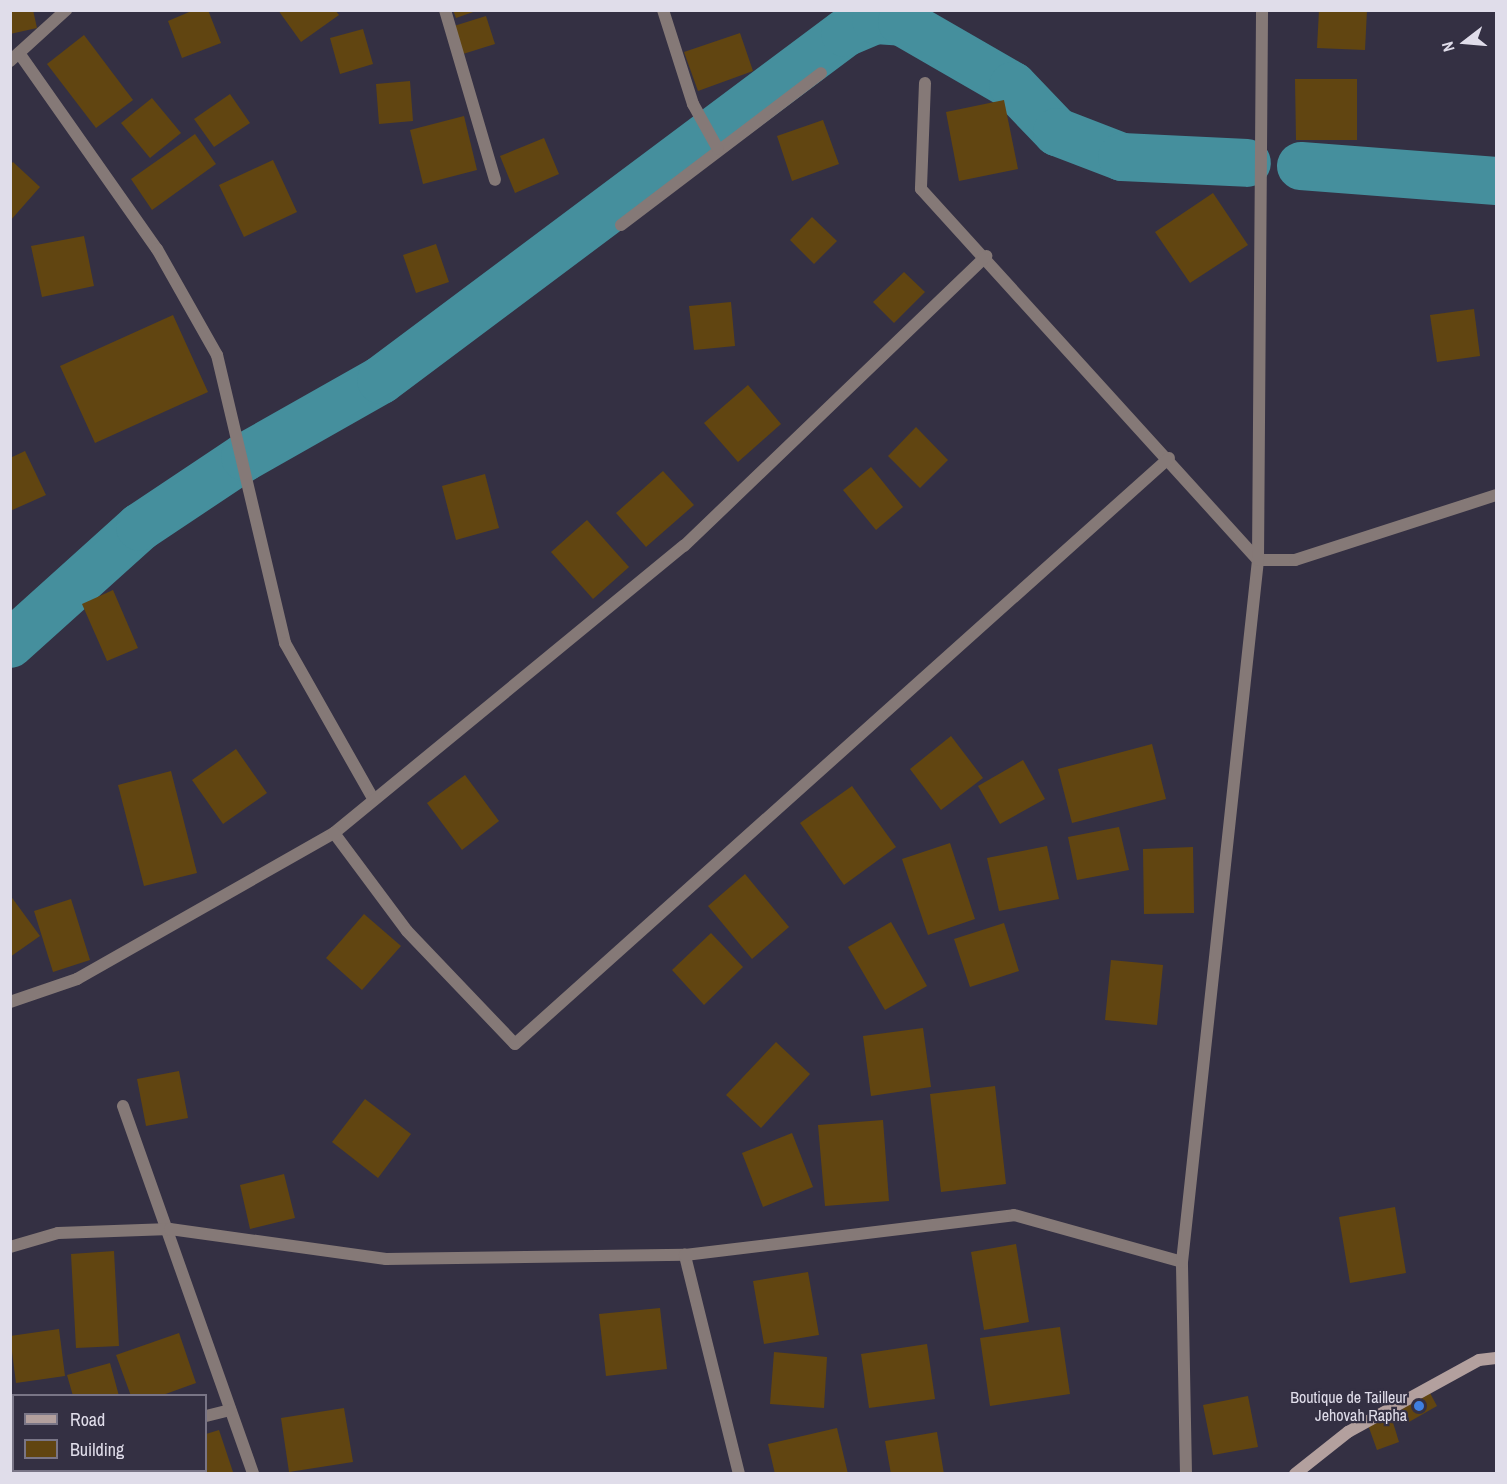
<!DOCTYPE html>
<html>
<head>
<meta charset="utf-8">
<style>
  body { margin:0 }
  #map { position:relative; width:1507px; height:1484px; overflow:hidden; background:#343043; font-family:"Archivo Narrow",sans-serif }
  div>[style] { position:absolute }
  .canal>* { height:48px; margin:-24px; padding:0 24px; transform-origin:24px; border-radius:24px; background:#458f9d }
  .building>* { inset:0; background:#614511 }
  .lane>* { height:12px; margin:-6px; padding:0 6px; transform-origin:6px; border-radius:6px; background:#857977 }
  .street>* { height:12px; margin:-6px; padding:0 6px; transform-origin:6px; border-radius:6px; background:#857977 }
  .secondary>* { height:12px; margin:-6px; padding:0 6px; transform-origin:6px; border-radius:6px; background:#b3a09e }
  .dots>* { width:16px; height:16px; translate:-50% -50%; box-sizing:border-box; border:3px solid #343043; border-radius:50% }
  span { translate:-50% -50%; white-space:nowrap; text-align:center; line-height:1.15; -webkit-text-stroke:4.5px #343043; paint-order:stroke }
  .poi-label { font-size:16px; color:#e0ddea }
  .right { translate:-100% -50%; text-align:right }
  .frame { position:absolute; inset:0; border:12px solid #e0ddea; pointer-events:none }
  .legend { position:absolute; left:12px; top:1394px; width:195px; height:78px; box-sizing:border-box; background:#343043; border:2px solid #797586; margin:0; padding:8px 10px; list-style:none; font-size:18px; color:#e0ddea }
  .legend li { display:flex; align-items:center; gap:12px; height:30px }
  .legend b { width:30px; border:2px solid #797586 }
  .north { position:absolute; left:1435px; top:12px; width:60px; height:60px; -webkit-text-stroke:4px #343043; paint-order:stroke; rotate:254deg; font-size:16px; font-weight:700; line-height:24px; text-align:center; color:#e0ddea }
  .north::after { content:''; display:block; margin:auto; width:21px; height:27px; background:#e0ddea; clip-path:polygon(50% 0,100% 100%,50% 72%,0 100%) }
</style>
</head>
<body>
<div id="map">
  <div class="canal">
    <i style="left:1301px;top:166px;width:196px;rotate:4.4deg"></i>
    <i style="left:10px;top:644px;width:175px;rotate:-42deg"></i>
    <i style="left:140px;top:527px;width:126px;rotate:-33.7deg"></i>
    <i style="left:245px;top:457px;width:156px;rotate:-29.5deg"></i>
    <i style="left:381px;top:380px;width:579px;rotate:-36.79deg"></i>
    <i style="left:845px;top:33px;width:34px;rotate:-23deg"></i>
    <i style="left:876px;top:20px;width:26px;rotate:4deg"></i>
    <i style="left:902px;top:22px;width:128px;rotate:30deg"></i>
    <i style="left:1013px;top:86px;width:64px;rotate:46.3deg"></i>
    <i style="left:1057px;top:132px;width:70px;rotate:21deg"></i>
    <i style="left:1122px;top:157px;width:125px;rotate:2.7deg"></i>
  </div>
  <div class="building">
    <i style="clip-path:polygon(10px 10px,33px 10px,37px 28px,10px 34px)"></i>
    <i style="clip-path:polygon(194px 10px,208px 10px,221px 43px,182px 58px,168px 21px)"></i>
    <i style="clip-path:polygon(278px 10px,335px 10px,339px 15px,301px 42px)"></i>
    <i style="clip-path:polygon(453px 10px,476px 10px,476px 11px,456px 18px)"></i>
    <i style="clip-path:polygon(1319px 10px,1367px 10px,1365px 50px,1317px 48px)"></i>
    <i style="clip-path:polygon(486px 16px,495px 44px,463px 54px,454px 26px)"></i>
    <i style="clip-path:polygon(363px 29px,373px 64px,340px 74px,330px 38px)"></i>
    <i style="clip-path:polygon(740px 33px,753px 71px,698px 91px,684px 52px)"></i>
    <i style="clip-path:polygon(84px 35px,133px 100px,96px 128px,47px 64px)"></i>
    <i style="clip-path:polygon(1295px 79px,1357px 79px,1357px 140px,1296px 140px)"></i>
    <i style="clip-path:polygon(410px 81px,413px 121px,379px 124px,376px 84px)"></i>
    <i style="clip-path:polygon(230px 94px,250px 123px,214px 147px,194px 119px)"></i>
    <i style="clip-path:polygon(152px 98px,181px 133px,150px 158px,121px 123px)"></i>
    <i style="clip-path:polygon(1004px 100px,1018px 169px,959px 181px,946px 112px)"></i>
    <i style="clip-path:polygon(464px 116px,477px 170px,423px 184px,410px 130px)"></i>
    <i style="clip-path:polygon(823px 120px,839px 164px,792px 181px,777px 136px)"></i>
    <i style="clip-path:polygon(195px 134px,216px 164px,152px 210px,131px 179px)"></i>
    <i style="clip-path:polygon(544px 138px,559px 174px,515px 193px,500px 156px)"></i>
    <i style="clip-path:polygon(273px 160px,297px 212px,244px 237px,219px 185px)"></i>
    <i style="clip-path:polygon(13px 162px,40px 187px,10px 221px,10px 165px)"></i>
    <i style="clip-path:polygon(1213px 193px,1248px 245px,1190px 283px,1155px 232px)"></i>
    <i style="clip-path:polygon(812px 217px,837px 241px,814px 264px,790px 240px)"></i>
    <i style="clip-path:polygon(84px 236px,94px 286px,42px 297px,31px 246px)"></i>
    <i style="clip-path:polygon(436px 244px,449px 282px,416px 293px,403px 255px)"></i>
    <i style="clip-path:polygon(904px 272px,925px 292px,894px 323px,873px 302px)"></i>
    <i style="clip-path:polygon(731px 302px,735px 346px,694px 350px,689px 306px)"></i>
    <i style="clip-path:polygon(1474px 309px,1480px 356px,1437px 362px,1430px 315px)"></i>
    <i style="clip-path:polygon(173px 315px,208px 392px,95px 443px,60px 366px)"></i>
    <i style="clip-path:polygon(748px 385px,781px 424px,738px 462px,704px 423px)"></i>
    <i style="clip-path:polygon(916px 427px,948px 460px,920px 488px,888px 456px)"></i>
    <i style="clip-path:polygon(25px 451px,46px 495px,10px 511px,10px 458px)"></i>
    <i style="clip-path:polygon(871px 467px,903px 507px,876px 530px,843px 490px)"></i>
    <i style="clip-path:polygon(663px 471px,694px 505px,646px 547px,616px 513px)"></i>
    <i style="clip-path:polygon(485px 474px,499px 528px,456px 540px,442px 486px)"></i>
    <i style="clip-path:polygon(587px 520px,629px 567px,593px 599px,551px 552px)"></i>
    <i style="clip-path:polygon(113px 590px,138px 648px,107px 661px,82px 604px)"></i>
    <i style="clip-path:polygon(951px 736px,983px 778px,941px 810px,910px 769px)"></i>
    <i style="clip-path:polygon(1152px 744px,1166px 799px,1072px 823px,1058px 769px)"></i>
    <i style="clip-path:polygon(236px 749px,267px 793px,223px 824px,192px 780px)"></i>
    <i style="clip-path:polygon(1023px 760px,1045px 799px,1000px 824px,978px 786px)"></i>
    <i style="clip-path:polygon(171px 771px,197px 873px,144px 886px,118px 785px)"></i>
    <i style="clip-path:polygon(465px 775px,499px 821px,462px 850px,427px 803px)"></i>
    <i style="clip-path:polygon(852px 786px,896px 847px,844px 885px,800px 823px)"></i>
    <i style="clip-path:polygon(1119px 827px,1129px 870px,1077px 880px,1068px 837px)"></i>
    <i style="clip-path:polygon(950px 843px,975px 919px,928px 935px,902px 859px)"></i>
    <i style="clip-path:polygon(1047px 846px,1059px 899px,999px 911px,987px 858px)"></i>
    <i style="clip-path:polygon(1193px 847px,1194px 913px,1144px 914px,1143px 849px)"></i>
    <i style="clip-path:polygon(745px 874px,789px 927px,752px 959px,708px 906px)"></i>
    <i style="clip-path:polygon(10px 895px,40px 936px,10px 957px)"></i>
    <i style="clip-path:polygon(71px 899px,90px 960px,53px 972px,34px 911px)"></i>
    <i style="clip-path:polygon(364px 914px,401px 946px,362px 990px,326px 958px)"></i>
    <i style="clip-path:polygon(891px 922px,927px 986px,885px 1010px,848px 947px)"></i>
    <i style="clip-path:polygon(1004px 923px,1019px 971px,970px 987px,954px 939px)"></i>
    <i style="clip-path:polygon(711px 933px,743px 967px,704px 1005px,672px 970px)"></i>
    <i style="clip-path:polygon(1111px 960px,1163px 965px,1157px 1025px,1105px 1020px)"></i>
    <i style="clip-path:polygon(923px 1028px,931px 1087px,871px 1096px,863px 1036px)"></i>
    <i style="clip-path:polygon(776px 1042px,810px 1074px,761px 1128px,726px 1095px)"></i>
    <i style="clip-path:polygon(179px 1071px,188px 1118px,146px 1126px,137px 1079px)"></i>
    <i style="clip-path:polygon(995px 1086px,1006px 1184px,941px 1192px,930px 1094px)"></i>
    <i style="clip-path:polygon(365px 1099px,411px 1134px,378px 1178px,332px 1142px)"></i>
    <i style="clip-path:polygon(883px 1120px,889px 1201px,825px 1206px,818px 1125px)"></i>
    <i style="clip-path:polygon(792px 1133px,813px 1187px,763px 1207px,742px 1153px)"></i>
    <i style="clip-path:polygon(284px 1174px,295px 1218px,250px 1229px,240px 1185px)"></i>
    <i style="clip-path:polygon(1395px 1207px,1406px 1273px,1350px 1283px,1339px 1217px)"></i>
    <i style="clip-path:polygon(1016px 1244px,1029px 1322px,984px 1330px,971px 1252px)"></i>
    <i style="clip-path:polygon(114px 1251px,119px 1346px,76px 1348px,71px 1254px)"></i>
    <i style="clip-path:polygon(808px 1272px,819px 1335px,764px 1344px,753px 1281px)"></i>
    <i style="clip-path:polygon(660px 1308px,667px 1369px,606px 1376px,599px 1314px)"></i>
    <i style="clip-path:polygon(1060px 1327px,1070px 1394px,990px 1406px,980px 1338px)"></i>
    <i style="clip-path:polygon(59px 1329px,65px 1376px,16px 1383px,10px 1336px)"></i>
    <i style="clip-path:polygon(179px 1333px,196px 1383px,160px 1396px,131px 1396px,116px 1355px)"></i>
    <i style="clip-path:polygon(927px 1344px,935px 1399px,869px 1408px,861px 1354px)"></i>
    <i style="clip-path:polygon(774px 1352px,827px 1357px,824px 1408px,770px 1404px)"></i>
    <i style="clip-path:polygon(110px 1363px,119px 1396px,73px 1396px,67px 1375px)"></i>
    <i style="clip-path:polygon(1430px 1393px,1437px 1406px,1409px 1422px,1402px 1409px)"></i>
    <i style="clip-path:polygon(1248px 1396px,1258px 1447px,1213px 1455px,1203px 1405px)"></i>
    <i style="clip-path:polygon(344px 1408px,353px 1462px,289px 1472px,281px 1418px)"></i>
    <i style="clip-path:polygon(1391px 1416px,1399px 1442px,1377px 1450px,1368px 1425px)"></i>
    <i style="clip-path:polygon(837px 1428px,848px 1474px,775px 1474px,768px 1444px)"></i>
    <i style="clip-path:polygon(219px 1430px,233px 1472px,143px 1474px,206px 1470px,206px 1434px)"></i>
    <i style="clip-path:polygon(937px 1432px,944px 1474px,891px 1474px,885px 1441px)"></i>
    <i style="clip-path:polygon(31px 1470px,88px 1470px,89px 1474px,32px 1474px)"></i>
  </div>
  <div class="lane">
    <i style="left:19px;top:53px;width:240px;rotate:54.9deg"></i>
    <i style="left:157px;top:249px;width:122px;rotate:60.5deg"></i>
    <i style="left:217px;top:355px;width:296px;rotate:76.7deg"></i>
    <i style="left:285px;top:643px;width:180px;rotate:60.5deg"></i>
    <i style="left:621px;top:225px;width:251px;rotate:-37.2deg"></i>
    <i style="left:123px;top:1106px;width:390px;rotate:70.5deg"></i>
    <i style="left:206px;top:1416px;width:25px;rotate:-14deg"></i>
    <i style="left:115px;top:1474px;width:4px;rotate:-76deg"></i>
  </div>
  <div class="street">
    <i style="left:445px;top:10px;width:177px;rotate:73.6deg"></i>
    <i style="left:663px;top:10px;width:99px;rotate:72.3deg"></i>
    <i style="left:693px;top:104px;width:51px;rotate:60.9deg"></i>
    <i style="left:10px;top:61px;width:76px;rotate:-42.3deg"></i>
    <i style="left:925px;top:83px;width:106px;rotate:92.2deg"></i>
    <i style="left:921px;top:189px;width:501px;rotate:47.75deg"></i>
    <i style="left:1258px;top:560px;width:37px"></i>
    <i style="left:1295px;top:560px;width:211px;rotate:-17.9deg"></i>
    <i style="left:334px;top:833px;width:453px;rotate:-39.4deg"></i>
    <i style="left:684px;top:546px;width:419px;rotate:-43.8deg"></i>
    <i style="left:10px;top:1002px;width:71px;rotate:-18.9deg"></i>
    <i style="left:77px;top:979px;width:296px;rotate:-29.6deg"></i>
    <i style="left:334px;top:833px;width:122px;rotate:53.3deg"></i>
    <i style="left:407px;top:931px;width:156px;rotate:46.3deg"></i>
    <i style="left:515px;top:1044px;width:878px;rotate:-41.86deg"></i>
    <i style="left:10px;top:1247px;width:50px;rotate:-16.3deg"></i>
    <i style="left:58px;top:1233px;width:112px;rotate:-2deg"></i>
    <i style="left:170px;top:1229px;width:218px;rotate:7.9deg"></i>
    <i style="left:386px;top:1259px;width:299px;rotate:-0.8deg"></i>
    <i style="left:739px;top:1474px;width:226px;rotate:-103.9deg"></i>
    <i style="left:685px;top:1255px;width:331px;rotate:-6.9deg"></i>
    <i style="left:1014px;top:1215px;width:174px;rotate:15.6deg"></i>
    <i style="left:1186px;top:1474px;width:212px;rotate:-91.1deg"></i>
    <i style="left:1182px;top:1262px;width:706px;rotate:-83.82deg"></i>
    <i style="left:1258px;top:560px;width:550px;rotate:-89.58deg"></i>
  </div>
  <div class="secondary">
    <i style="left:1295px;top:1474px;width:68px;rotate:-38.4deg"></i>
    <i style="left:1348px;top:1432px;width:149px;rotate:-28.8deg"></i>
    <i style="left:1479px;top:1360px;width:17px;rotate:-7deg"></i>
  </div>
  <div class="dots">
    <i style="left:1419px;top:1406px;background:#3f7fe0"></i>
  </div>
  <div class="poi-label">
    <span class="right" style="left:1407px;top:1406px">Boutique de Tailleur<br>Jehovah Rapha</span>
  </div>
  <div class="frame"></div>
  <ul class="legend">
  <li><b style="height:8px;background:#b3a09e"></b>Road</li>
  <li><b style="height:16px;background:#614511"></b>Building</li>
  </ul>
  <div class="north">N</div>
</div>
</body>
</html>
